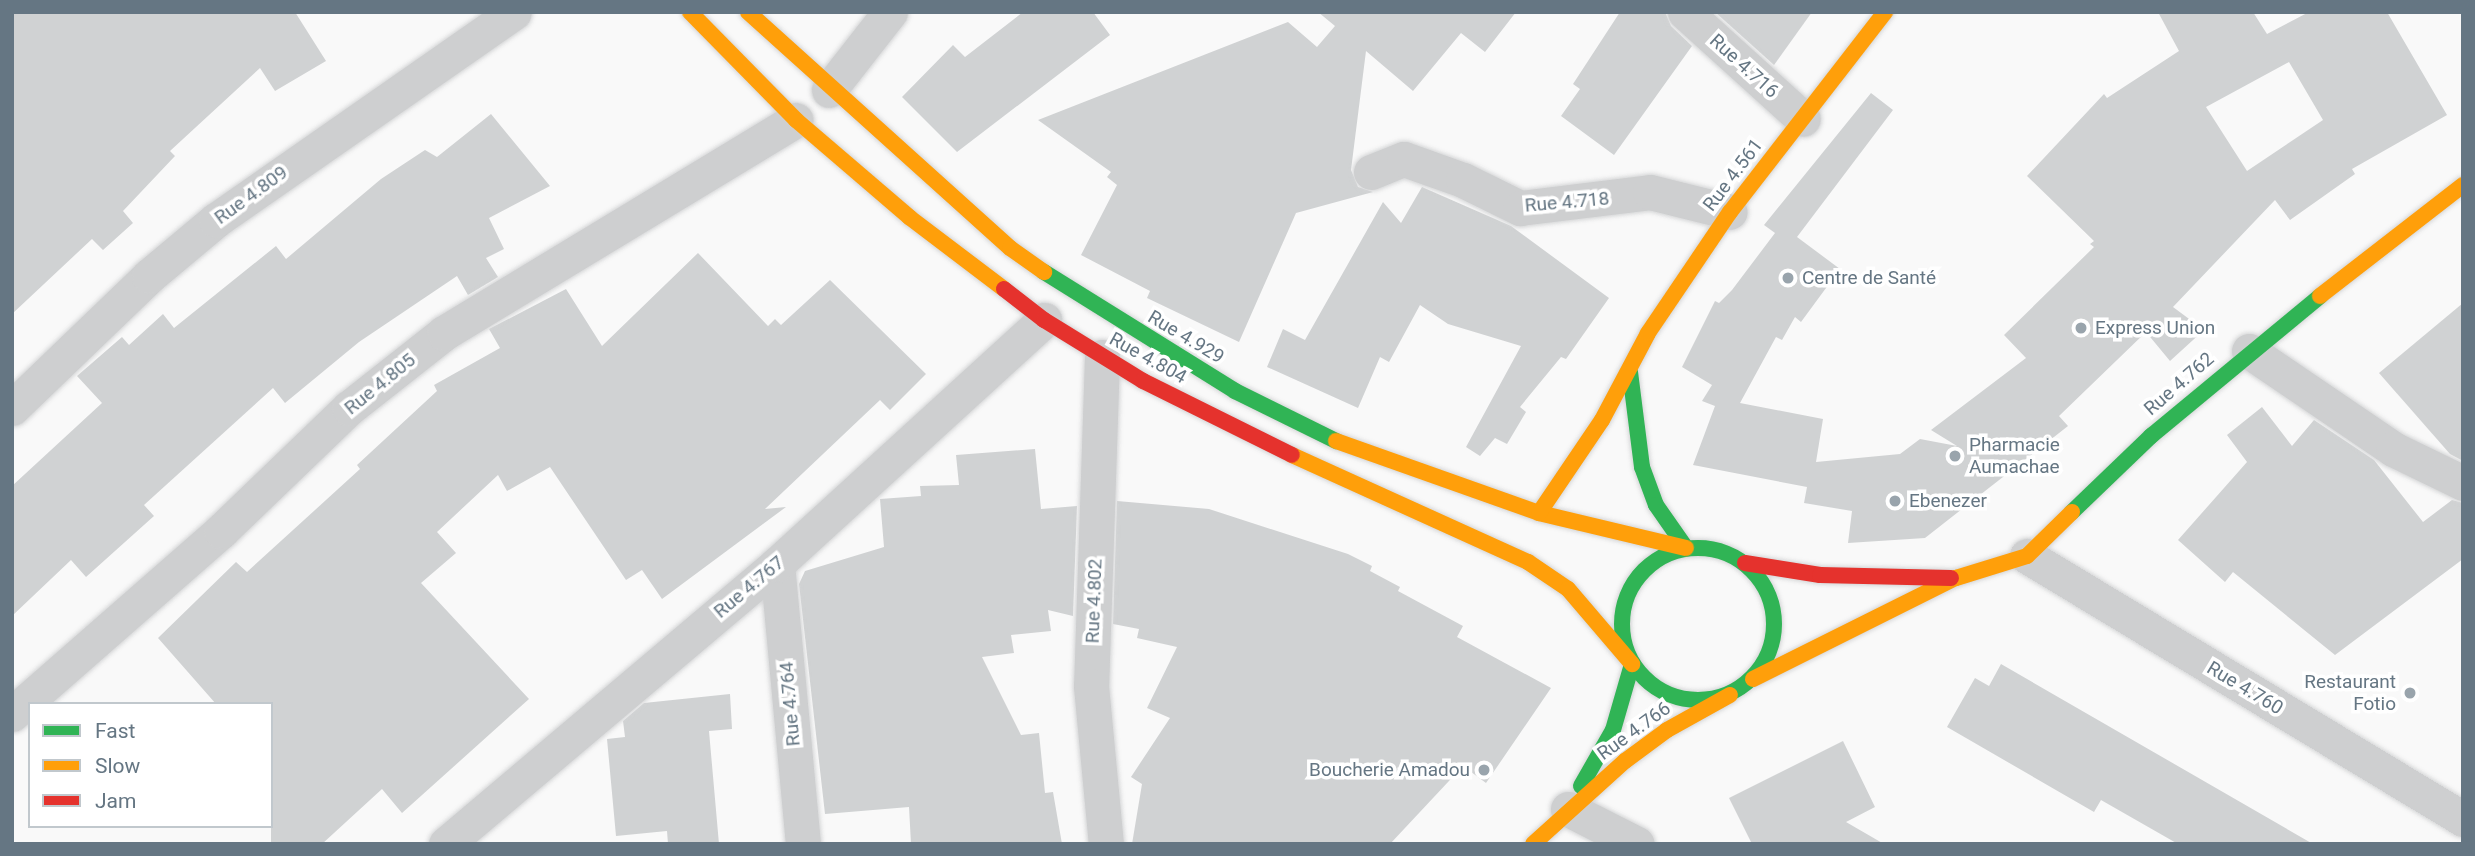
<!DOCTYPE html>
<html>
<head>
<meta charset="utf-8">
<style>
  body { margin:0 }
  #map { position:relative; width:2475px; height:856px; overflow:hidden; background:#f9f9f9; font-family:Roboto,sans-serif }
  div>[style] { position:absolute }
  .building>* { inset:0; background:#d0d2d3 }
  .roads { filter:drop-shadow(0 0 2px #d5d6d7) drop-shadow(0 0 2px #d5d6d7) }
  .street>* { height:35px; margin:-17.5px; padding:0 17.5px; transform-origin:17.5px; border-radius:17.5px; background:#cecfd0 }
  .fast>* { height:16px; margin:-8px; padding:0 8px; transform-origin:8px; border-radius:8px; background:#30b455 }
  .fast>.ring { margin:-8px; padding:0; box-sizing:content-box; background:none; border:16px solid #30b455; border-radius:50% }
  .slow>* { height:16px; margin:-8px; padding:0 8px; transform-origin:8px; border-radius:8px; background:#ff9f0a }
  .jam>* { height:16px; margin:-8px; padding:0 8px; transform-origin:8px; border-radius:8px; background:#e5322d }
  .dots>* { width:19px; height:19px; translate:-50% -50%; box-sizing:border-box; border:4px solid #fff; border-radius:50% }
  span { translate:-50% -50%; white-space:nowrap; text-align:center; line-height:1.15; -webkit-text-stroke:7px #fff; paint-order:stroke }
  .street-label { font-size:19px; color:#657683 }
  .poi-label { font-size:19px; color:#657683 }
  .left { translate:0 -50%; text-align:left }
  .right { translate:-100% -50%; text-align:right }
  .frame { position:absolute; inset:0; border:14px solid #657683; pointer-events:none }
  .legend { position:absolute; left:28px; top:702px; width:245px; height:126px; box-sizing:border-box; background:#fff; border:2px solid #c1c8cd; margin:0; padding:9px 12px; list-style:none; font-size:21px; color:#657683 }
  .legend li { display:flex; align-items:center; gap:14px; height:35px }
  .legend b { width:35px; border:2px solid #c1c8cd }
</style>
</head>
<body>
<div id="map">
  <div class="building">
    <i style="clip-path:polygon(12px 12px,295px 12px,326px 61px,275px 91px,260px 68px,170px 151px,175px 156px,123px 211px,133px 223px,103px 250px,92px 239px,12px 314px)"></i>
    <i style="clip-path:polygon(1023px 12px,1093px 12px,1110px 35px,957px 152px,902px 97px,953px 45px,965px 57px)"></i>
    <i style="clip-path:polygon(1318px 12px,1516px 12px,1485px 52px,1461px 33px,1413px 91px,1366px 51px,1351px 170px,1358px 187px,1373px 192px,1296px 213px,1239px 342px,1147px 298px,1150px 291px,1081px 255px,1117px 185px,1107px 177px,1111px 172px,1038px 120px,1288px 22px,1317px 47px,1335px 26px)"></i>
    <i style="clip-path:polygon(1620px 12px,1665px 12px,1671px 26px,1692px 46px,1614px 155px,1561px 116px,1580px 89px,1573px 84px)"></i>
    <i style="clip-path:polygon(1715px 12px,1812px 12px,1774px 65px)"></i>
    <i style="clip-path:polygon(evenodd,2158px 12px,2253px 12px,2267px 34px,2309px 12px,2387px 12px,2447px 115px,2352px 169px,2355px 174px,2290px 220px,2275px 200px,2173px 307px,2204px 330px,2170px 361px,2146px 332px,2059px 416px,2068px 426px,1925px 538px,1848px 543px,1852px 511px,1804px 503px,1807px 487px,1693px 465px,1715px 406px,1702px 401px,1712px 385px,1682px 367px,1715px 301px,1719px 303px,1732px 290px,1775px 233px,1764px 225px,1871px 93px,1893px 110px,1797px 237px,1840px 269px,1801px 322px,1795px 317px,1782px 340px,1776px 337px,1740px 403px,1823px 419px,1816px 462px,1900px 454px,1920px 439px,1957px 446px,1931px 430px,2026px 358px,2004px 335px,2094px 247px,2090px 244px,2094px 241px,2027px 176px,2104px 94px,2107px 98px,2179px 51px,2158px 12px,2289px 62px,2323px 120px,2247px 171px,2206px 107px,2289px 62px)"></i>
    <i style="clip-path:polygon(491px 114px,550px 186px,489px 218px,504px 249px,486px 258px,498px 277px,468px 295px,457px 276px,359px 342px,285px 403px,273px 388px,144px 505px,154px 516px,86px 577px,71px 560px,12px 616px,12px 486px,102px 403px,77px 376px,122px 337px,129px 345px,163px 314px,174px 328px,276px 246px,286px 259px,381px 179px,425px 150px,437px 157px)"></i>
    <i style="clip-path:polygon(1422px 187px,1511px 226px,1609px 298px,1566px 359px,1561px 357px,1520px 407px,1526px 412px,1507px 444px,1495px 438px,1480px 456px,1466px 447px,1521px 346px,1448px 324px,1420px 305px,1389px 362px,1380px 357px,1358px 408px,1267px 367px,1283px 329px,1305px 340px,1383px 202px,1401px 223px)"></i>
    <i style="clip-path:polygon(698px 253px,768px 326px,775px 319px,781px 325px,830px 280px,926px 374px,890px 410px,880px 400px,765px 509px,786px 507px,662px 599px,642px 570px,626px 580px,550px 467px,507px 491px,498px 475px,437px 532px,456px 553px,421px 583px,529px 699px,402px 813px,382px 789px,322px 844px,271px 844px,271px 704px,216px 704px,158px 638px,236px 562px,247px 572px,360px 469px,357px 465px,437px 391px,434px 385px,500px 348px,489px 329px,566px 289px,602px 346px)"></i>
    <i style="clip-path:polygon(2463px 303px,2463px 461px,2450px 454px,2379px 373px)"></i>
    <i style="clip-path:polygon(2262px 407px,2292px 446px,2314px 420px,2374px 460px,2423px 522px,2452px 500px,2463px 503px,2463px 559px,2335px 655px,2233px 572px,2225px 582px,2178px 540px,2247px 462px,2227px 435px)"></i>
    <i style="clip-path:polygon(1035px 449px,1041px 509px,1077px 506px,1073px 616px,1048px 610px,1051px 631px,1011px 635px,1014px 653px,982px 657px,1021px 735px,1039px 733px,1045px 793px,1053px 792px,1062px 844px,911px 844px,909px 807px,825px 814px,799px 584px,805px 571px,884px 547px,880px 499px,921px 496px,920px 486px,959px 485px,956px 455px)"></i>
    <i style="clip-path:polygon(1117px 501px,1209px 509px,1348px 554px,1372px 566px,1370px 571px,1400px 587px,1398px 591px,1463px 626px,1457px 637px,1551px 688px,1486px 783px,1463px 766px,1390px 844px,1132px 844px,1142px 784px,1131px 777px,1170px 718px,1147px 708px,1177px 647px,1137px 638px,1139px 629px,1113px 624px)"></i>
    <i style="clip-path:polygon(2001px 664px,2313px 844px,2178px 844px,2101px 800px,2094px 812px,1947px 727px,1975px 678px,1989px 686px)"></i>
    <i style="clip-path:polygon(730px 694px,732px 729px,709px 731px,719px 844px,668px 844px,667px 831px,616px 836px,607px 739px,625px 737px,623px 721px,644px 703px)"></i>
    <i style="clip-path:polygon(1843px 741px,1875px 807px,1846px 822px,1884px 844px,1752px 844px,1729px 798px)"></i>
  </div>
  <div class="roads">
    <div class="street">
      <i style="left:1685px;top:12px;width:159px;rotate:42.2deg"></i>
      <i style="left:829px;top:90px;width:99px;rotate:-52deg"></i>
      <i style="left:1371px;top:172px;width:35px;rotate:-22deg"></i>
      <i style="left:1404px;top:159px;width:63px;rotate:19.6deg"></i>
      <i style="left:1463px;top:180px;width:64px;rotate:26.2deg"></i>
      <i style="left:1520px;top:208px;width:131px;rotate:-7deg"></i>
      <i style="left:1650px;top:192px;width:82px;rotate:14deg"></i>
      <i style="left:2249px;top:351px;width:174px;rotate:34.2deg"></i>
      <i style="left:2393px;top:449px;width:78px;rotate:25.9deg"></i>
      <i style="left:1102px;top:357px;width:329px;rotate:91.9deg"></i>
      <i style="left:1091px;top:686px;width:159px;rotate:84.6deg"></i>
      <i style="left:12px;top:408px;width:190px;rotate:-43.9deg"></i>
      <i style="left:149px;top:276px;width:87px;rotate:-39.9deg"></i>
      <i style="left:216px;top:220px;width:363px;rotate:-34.9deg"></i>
      <i style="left:2027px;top:556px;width:509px;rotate:31.1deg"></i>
      <i style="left:777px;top:564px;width:281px;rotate:84.7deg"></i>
      <i style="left:12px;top:714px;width:278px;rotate:-41.2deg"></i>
      <i style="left:221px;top:531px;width:178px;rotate:-43.9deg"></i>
      <i style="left:349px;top:408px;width:121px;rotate:-38.3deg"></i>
      <i style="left:444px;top:333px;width:411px;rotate:-31.2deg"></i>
      <i style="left:1568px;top:809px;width:77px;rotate:26.9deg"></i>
      <i style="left:446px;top:844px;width:434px;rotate:-40.2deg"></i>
      <i style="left:777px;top:564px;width:362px;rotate:-42.4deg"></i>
    </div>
    <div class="fast">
      <i style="left:1044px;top:272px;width:225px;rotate:31.9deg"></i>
      <i style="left:1235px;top:391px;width:113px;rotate:26.3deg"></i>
      <i style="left:1630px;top:372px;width:96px;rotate:82.8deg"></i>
      <i style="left:1642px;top:467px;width:40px;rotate:69.8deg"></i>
      <i style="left:1656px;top:505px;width:52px;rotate:55.1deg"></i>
      <i style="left:2072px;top:512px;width:110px;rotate:-43.9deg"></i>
      <i style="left:2151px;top:436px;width:219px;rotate:-39.6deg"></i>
      <i class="ring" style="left:1622px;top:548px;width:136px;height:136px"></i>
      <i style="left:1581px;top:786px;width:64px;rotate:-60.3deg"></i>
      <i style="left:1613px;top:730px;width:69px;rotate:-73.9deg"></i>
    </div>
    <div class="slow">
      <i style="left:690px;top:12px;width:151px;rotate:45.5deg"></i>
      <i style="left:796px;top:120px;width:149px;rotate:40.6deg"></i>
      <i style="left:909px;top:217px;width:119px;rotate:37.2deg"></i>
      <i style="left:748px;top:12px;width:353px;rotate:42deg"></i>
      <i style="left:1010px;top:248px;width:42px;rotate:35.2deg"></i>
      <i style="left:2320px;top:296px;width:181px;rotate:-37.8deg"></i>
      <i style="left:1336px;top:441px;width:215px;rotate:19.5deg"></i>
      <i style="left:1539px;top:513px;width:151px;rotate:13.4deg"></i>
      <i style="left:1292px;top:455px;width:259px;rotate:24.4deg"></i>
      <i style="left:1528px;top:562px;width:48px;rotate:34deg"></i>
      <i style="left:1568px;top:589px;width:99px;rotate:49.5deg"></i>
      <i style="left:1539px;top:513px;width:112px;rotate:-55.9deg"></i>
      <i style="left:1602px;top:420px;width:98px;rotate:-62.1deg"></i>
      <i style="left:1648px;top:333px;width:146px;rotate:-55.9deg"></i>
      <i style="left:1730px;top:212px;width:253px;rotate:-52.2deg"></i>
      <i style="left:1753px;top:679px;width:227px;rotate:-26.5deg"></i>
      <i style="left:1956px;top:578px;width:74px;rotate:-17.2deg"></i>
      <i style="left:2027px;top:556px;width:63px;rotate:-44.4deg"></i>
      <i style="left:1533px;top:844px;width:124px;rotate:-42.1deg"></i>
      <i style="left:1625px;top:761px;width:52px;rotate:-36.4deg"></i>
      <i style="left:1667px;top:730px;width:72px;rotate:-29.1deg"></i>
    </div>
    <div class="jam">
      <i style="left:1004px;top:289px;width:51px;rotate:37.8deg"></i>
      <i style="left:1044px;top:320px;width:116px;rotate:31.6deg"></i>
      <i style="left:1143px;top:381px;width:166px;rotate:26.4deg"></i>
      <i style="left:1745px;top:563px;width:76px;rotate:9.1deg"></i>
      <i style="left:1820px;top:575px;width:131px;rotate:1.3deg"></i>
    </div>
  </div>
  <div class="dots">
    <i style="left:1788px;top:278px;background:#99a4ac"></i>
    <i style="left:2081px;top:328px;background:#99a4ac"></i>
    <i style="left:1955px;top:456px;background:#99a4ac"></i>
    <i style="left:1895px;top:501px;background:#99a4ac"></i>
    <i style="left:2410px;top:693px;background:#99a4ac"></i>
    <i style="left:1484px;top:770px;background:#99a4ac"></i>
  </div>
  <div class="street-label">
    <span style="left:1744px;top:66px;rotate:42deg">Rue 4.716</span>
    <span style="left:1733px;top:175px;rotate:-53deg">Rue 4.561</span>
    <span style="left:251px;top:195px;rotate:-36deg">Rue 4.809</span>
    <span style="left:1567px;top:202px;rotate:-5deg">Rue 4.718</span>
    <span style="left:1186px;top:337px;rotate:31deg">Rue 4.929</span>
    <span style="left:1148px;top:358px;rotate:29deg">Rue 4.804</span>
    <span style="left:380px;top:384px;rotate:-39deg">Rue 4.805</span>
    <span style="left:2179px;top:384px;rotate:-41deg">Rue 4.762</span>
    <span style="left:749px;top:587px;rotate:-40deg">Rue 4.767</span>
    <span style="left:1094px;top:601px;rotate:-88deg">Rue 4.802</span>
    <span style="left:2245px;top:688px;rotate:31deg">Rue 4.760</span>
    <span style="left:790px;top:704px;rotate:-95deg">Rue 4.764</span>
    <span style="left:1634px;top:731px;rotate:-36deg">Rue 4.766</span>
  </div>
  <div class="poi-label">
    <span class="left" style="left:1802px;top:278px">Centre de Santé</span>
    <span class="left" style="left:2095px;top:328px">Express Union</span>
    <span class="left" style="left:1969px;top:456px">Pharmacie<br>Aumachae</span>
    <span class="left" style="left:1909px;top:501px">Ebenezer</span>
    <span class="right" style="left:2396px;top:693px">Restaurant<br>Fotio</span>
    <span class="right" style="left:1470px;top:770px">Boucherie Amadou</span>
  </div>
  <div class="frame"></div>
  <ul class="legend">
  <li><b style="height:9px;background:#30b455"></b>Fast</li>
  <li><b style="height:9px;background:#ff9f0a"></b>Slow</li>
  <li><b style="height:9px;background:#e5322d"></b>Jam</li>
  </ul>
</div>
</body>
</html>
